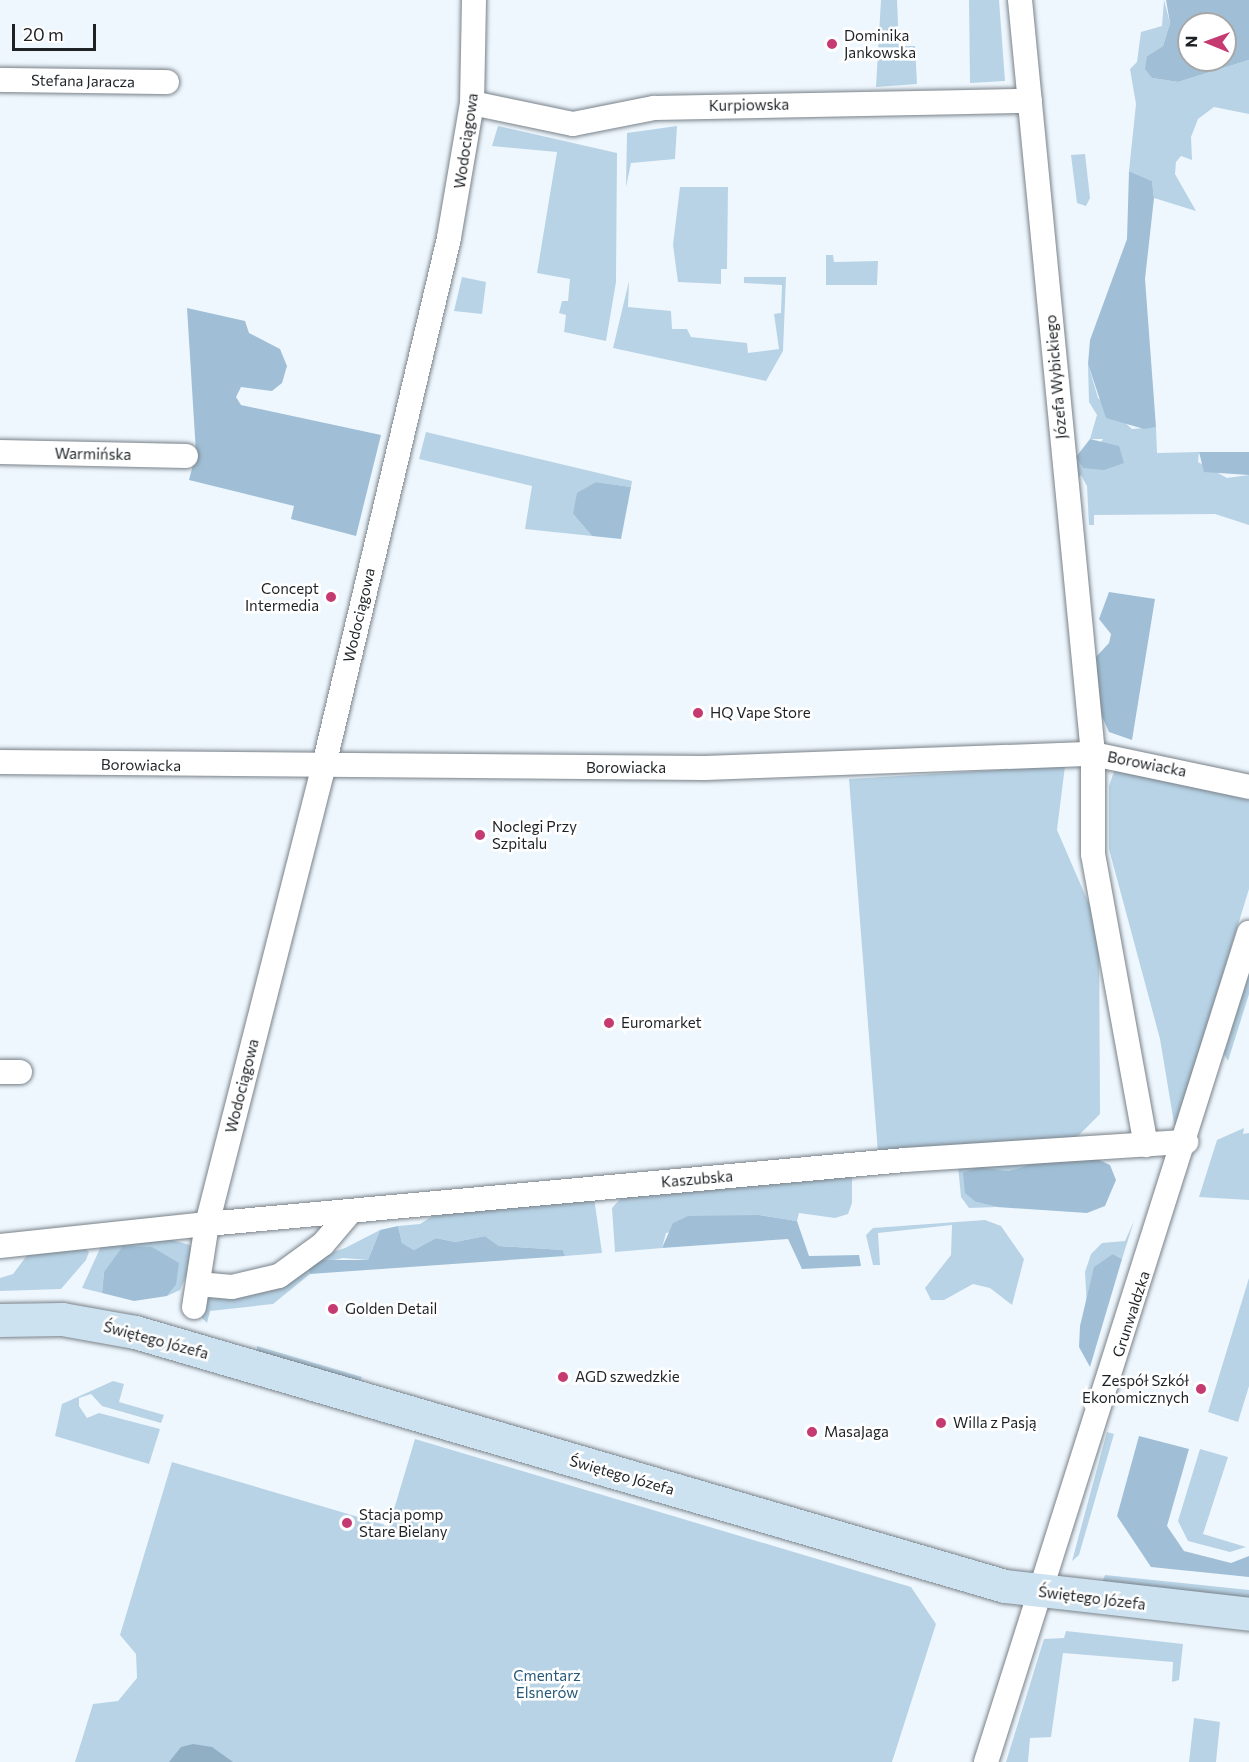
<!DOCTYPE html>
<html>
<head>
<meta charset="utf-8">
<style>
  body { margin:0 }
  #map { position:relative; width:1249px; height:1762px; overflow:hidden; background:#eff7fe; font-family:Commissioner,sans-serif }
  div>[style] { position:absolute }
  .green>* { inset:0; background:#b8d3e6 }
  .forest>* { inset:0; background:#a0bfd6 }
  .water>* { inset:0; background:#90afc5 }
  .roads { filter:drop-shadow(0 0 2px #798289) drop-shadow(0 0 2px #798289) }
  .street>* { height:24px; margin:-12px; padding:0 12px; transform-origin:12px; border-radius:12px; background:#fff }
  .secondary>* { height:33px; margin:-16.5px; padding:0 16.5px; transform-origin:16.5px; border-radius:16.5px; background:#cce2f0 }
  .dots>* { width:16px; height:16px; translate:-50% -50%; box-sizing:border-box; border:3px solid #fff; border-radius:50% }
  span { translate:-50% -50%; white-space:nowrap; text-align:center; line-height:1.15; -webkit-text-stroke:5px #fff; paint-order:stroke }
  .poi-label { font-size:15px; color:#1e2225 }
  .left { translate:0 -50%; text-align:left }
  .right { translate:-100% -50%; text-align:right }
  .street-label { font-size:15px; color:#1e2225 }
  .park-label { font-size:15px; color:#255879 }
  .north { position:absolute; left:1177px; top:12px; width:60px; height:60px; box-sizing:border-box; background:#fff; border:2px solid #a5a7a8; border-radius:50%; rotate:271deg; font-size:16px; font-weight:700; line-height:24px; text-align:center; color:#1e2225 }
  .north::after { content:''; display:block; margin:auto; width:21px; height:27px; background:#c53a70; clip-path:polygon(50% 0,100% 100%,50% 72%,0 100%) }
  .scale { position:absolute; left:12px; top:24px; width:84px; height:27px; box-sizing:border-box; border:3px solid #1e2225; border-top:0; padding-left:8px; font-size:18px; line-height:21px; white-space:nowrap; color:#1e2225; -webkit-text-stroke:4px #fff; paint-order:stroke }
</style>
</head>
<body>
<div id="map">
  <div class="green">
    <i style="clip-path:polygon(881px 0,897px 0,899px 46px,915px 46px,917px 84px,876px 87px)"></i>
    <i style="clip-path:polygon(969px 0,999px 0,1005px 81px,970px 83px)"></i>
    <i style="clip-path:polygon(1164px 0,1170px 23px,1163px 46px,1147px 56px,1152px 78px,1178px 82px,1249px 60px,1249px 114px,1214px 107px,1198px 119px,1191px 137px,1192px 160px,1181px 156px,1176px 162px,1175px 174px,1196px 211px,1154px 198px,1152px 181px,1129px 171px,1136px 104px,1130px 69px,1137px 62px,1141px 32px,1162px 26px)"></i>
    <i style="clip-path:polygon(498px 126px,617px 153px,616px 282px,606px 341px,564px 332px,566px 315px,559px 313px,562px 301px,568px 301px,570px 279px,537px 273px,557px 152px,492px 146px)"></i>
    <i style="clip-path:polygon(677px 126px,675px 159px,631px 163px,626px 187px,627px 133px)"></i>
    <i style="clip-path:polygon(1085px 154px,1090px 198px,1086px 206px,1077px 203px,1071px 155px)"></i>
    <i style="clip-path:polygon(680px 187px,728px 187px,727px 269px,721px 269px,721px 284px,678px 282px,673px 245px)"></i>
    <i style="clip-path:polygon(826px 255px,833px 255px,834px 262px,878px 261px,877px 285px,826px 285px)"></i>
    <i style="clip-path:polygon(462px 277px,486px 282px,482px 314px,454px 311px)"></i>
    <i style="clip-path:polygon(744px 277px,786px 277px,783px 351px,766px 381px,613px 348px,629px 281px,628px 307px,671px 311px,672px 329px,687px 329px,691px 337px,747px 343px,748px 353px,779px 349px,774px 314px,781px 313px,782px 285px,744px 283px)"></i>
    <i style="clip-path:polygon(1088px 364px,1098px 398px,1132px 429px,1156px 427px,1157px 453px,1199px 452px,1198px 462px,1227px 478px,1249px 475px,1249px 525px,1215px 514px,1094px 515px,1094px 525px,1089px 525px,1087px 486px,1081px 475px,1078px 479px,1076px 457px,1083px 468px,1103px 439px,1090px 439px,1097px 415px,1089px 402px)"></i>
    <i style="clip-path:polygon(426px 432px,632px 481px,631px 487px,596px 482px,573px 514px,592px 536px,525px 529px,532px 486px,419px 459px)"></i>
    <i style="clip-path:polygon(1065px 766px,1057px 830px,1099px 927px,1100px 1114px,1076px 1138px,878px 1153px,849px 779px)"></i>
    <i style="clip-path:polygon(1115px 769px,1249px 800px,1249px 889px,1175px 1129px,1160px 1039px,1109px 849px,1109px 786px)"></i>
    <i style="clip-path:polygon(1249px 974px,1249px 994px,1228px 1061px,1224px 1054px)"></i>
    <i style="clip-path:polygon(1244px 1128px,1243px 1134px,1249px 1133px,1249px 1200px,1199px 1197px,1217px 1140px)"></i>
    <i style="clip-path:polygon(1049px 1159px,1008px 1171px,978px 1168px,976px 1202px,997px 1207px,969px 1208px,961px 1197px,958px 1166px)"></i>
    <i style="clip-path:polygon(852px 1174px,852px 1203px,848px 1214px,835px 1218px,799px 1213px,797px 1221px,759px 1215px,666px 1233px,662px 1248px,615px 1252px,612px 1208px,621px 1198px)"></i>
    <i style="clip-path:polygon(594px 1198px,602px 1253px,565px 1256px,563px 1250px,499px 1246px,485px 1236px,455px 1242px,436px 1238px,414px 1250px,402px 1243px,398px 1226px,420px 1224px,436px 1214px)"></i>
    <i style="clip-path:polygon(985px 1220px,1001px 1226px,1024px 1259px,1012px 1305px,990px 1288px,973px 1284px,944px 1300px,931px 1300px,925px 1288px,951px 1255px,952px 1225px,878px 1233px,880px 1265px,873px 1265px,866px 1235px,873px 1228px)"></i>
    <i style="clip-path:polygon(1134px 1221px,1122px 1259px,1113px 1254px,1087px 1309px,1085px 1272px,1091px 1254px,1102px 1243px,1125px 1241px)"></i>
    <i style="clip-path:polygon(380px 1230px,368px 1260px,343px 1258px,308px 1266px,310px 1274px,273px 1304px,210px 1311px,207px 1323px,201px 1317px,204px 1295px,345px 1248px)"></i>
    <i style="clip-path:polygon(165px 1238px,190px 1245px,193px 1260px,180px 1290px,167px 1296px,176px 1285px,104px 1272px,102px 1293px,82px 1288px,102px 1244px)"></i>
    <i style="clip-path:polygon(83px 1246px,89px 1252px,86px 1260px,61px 1289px,0 1291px,0 1278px,13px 1274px,28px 1254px)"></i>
    <i style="clip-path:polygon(1249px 1278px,1249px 1386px,1238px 1422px,1208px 1412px)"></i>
    <i style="clip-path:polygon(257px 1346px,362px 1377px,360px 1381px,257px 1351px)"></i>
    <i style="clip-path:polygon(113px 1381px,124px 1384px,119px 1402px,164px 1415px,161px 1423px,102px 1406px,91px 1394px,79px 1398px,79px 1406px,87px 1418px,99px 1413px,160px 1429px,149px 1464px,55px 1436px,62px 1404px)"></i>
    <i style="clip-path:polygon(1107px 1432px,1114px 1434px,1079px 1555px,1072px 1561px)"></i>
    <i style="clip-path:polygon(415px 1439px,911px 1587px,936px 1624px,892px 1762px,75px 1762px,93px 1704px,118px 1701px,137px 1678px,136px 1654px,120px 1635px,172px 1462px,389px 1526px)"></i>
    <i style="clip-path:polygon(1200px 1449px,1228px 1457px,1203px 1534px,1246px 1547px,1230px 1552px,1188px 1541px,1178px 1521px)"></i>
    <i style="clip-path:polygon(1105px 1575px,1249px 1590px,1249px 1600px,1101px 1585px)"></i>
    <i style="clip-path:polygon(1066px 1631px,1183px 1644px,1179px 1680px,1172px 1682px,1173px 1662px,1063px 1653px,1051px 1737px,1030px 1738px,1028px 1762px,1006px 1762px,1044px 1639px,1064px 1638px)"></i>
    <i style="clip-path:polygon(1194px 1718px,1220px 1722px,1216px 1762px,1189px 1762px)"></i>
  </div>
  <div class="forest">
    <i style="clip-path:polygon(evenodd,1166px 0,1249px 0,1249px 60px,1178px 82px,1152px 78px,1145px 69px,1147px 56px,1163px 46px,1170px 23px,1166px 0,1189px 24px,1225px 24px,1225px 60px,1189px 60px,1189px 24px)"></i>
    <i style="clip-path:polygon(1129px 171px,1152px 181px,1154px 198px,1145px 279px,1156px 427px,1144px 429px,1106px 418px,1088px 364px,1090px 340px,1127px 239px)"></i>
    <i style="clip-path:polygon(187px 308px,245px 321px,249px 333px,280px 349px,287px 366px,282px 383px,272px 391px,241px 387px,236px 397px,241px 405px,381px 435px,356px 536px,291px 519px,294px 506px,189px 480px,196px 453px)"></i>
    <i style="clip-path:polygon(1090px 439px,1119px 446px,1124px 463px,1104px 470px,1083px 468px,1076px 457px)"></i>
    <i style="clip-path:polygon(1199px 452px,1249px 452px,1249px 475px,1204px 472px)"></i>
    <i style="clip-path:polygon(596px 482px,631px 487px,621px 539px,592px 536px,573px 514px,577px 493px)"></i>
    <i style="clip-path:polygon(1109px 592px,1155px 599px,1132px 740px,1109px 732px,1100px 712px,1096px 657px,1109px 643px,1111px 634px,1099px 619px)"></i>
    <i style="clip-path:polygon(1095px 1158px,1110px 1165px,1116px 1180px,1105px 1206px,1087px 1213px,997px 1207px,976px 1202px,965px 1193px,963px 1173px,978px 1167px,1008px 1171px,1049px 1159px)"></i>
    <i style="clip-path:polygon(759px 1215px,797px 1221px,809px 1256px,859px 1255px,861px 1266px,802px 1269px,788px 1239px,662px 1248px,673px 1223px,688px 1216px)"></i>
    <i style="clip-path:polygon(398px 1226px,402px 1243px,414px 1250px,436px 1238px,455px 1242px,485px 1236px,499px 1246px,563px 1250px,565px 1256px,310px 1274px,308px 1266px,316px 1260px,368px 1260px,380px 1230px)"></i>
    <i style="clip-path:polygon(123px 1246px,152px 1247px,179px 1263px,176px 1285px,167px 1296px,134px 1301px,102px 1293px,104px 1272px)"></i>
    <i style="clip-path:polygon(1113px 1254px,1122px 1259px,1090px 1367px,1079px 1347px,1080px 1326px,1094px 1267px)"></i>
    <i style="clip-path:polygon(1139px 1436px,1189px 1449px,1167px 1526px,1184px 1551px,1231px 1563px,1249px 1556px,1249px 1577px,1151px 1567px,1117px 1516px)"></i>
  </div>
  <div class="water">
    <i style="clip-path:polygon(193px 1744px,212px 1747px,233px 1762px,169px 1762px,181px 1747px)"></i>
  </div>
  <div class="roads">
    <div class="street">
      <i style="left:474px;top:0;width:103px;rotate:91.1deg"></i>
      <i style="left:472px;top:103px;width:137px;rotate:99.7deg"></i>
      <i style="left:449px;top:238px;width:542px;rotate:103.34deg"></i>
      <i style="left:324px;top:765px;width:474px;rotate:104.3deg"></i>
      <i style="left:207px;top:1224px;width:701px;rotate:-5.24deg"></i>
      <i style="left:905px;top:1160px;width:282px;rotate:-3.7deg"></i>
      <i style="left:1020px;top:0;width:758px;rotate:84.47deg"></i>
      <i style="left:1093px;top:754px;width:100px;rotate:90deg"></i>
      <i style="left:1093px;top:854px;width:296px;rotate:79.7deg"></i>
      <i style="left:0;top:80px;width:167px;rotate:0.7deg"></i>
      <i style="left:472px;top:103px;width:103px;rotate:11.7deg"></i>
      <i style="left:573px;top:124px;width:83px;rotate:-11.2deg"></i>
      <i style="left:654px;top:108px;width:376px;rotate:-1.1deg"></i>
      <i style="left:0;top:452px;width:186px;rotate:1.2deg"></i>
      <i style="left:0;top:762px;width:705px;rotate:0.49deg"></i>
      <i style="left:705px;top:768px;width:388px;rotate:-2.1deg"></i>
      <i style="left:1093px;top:754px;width:159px;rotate:11.9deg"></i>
      <i style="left:0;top:1072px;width:20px"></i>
      <i style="left:0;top:1246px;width:208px;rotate:-6.1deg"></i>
      <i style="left:207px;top:1224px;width:84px;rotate:98.9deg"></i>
      <i style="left:198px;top:1284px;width:34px;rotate:5deg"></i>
      <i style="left:232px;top:1287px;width:48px;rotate:-13.2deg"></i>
      <i style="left:279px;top:1276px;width:54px;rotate:-36deg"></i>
      <i style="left:323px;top:1244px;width:43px;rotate:-49.7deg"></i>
      <i style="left:986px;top:1762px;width:870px;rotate:-72.4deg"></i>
    </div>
    <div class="secondary">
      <i style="left:0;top:1320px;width:62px;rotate:-0.9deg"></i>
      <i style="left:62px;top:1319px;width:74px;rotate:10.1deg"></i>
      <i style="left:135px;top:1332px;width:906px;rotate:16.28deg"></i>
      <i style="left:1005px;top:1586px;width:246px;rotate:6.5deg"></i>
    </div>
  </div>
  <div class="dots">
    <i style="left:832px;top:44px;background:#c53a70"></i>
    <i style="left:331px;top:597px;background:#c53a70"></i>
    <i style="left:698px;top:713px;background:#c53a70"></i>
    <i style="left:480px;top:835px;background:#c53a70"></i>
    <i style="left:609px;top:1023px;background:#c53a70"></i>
    <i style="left:333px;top:1309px;background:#c53a70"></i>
    <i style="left:563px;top:1377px;background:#c53a70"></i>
    <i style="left:1201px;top:1389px;background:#c53a70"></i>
    <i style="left:941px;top:1423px;background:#c53a70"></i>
    <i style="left:812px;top:1432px;background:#c53a70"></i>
    <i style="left:347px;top:1523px;background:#c53a70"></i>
  </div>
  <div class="poi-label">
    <span class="left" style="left:844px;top:44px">Dominika<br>Jankowska</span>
    <span class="right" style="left:319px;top:597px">Concept<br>Intermedia</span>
    <span class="left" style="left:710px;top:713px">HQ Vape Store</span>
    <span class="left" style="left:492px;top:835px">Noclegi Przy<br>Szpitalu</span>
    <span class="left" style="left:621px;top:1023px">Euromarket</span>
    <span class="left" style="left:345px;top:1309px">Golden Detail</span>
    <span class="left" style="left:575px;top:1377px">AGD szwedzkie</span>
    <span class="right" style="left:1189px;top:1389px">Zespół Szkół<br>Ekonomicznych</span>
    <span class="left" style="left:953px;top:1423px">Willa z Pasją</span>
    <span class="left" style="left:824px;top:1432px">MasaJaga</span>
    <span class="left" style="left:359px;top:1523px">Stacja pomp<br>Stare Bielany</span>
  </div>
  <div class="street-label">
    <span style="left:83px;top:81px;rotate:1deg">Stefana Jaracza</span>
    <span style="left:749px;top:105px;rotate:-1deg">Kurpiowska</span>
    <span style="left:466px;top:141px;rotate:-82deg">Wodociągowa</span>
    <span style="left:1056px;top:377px;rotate:-95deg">Józefa Wybickiego</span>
    <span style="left:93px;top:454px;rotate:1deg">Warmińska</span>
    <span style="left:359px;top:615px;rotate:-77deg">Wodociągowa</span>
    <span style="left:1147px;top:764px;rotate:11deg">Borowiacka</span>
    <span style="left:141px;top:765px;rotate:1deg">Borowiacka</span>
    <span style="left:626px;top:768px">Borowiacka</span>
    <span style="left:242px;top:1086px;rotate:-76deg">Wodociągowa</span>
    <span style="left:697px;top:1179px;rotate:-5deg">Kaszubska</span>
    <span style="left:1131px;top:1314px;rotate:-72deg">Grunwaldzka</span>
    <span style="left:156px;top:1340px;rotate:15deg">Świętego Józefa</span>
    <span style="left:622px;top:1475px;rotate:16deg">Świętego Józefa</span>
    <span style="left:1092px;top:1598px;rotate:7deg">Świętego Józefa</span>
  </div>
  <div class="park-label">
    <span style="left:547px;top:1684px">Cmentarz<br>Elsnerów</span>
  </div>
  <div class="north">N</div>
  <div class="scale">20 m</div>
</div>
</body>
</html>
